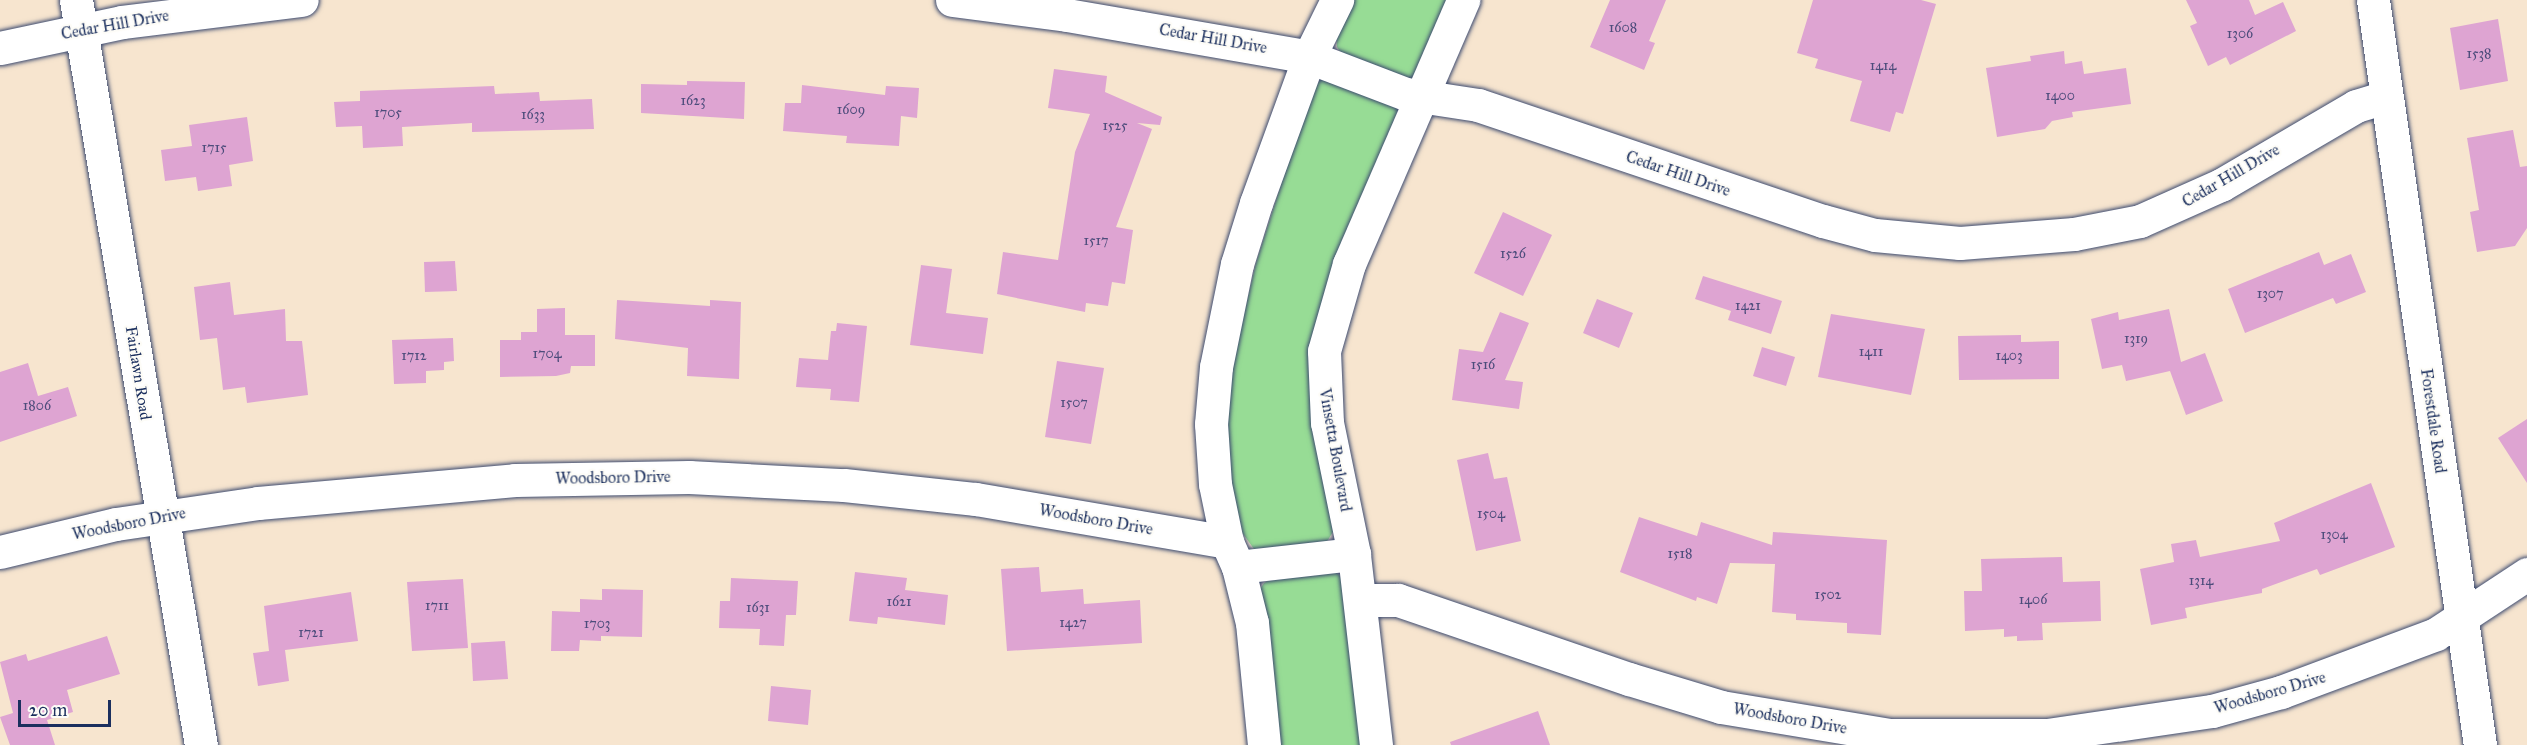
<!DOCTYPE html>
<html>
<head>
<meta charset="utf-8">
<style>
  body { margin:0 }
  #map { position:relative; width:2527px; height:745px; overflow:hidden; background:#f7e5cf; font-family:"IM FELL Great Primer",serif }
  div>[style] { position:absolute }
  .green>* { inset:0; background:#97dc95 }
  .building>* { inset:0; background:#dea4d2 }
  .roads { filter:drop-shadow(0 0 2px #3c4a6f) drop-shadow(0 0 2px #3c4a6f) }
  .minor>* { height:33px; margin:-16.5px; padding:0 16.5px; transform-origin:16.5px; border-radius:16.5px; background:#fff }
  span { translate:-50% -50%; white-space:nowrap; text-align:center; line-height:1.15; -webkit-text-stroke:4.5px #fdfcf7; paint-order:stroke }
  .number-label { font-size:14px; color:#4c4c7b }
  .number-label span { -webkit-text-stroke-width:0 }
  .street-label { font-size:16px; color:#1b2f5e }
  .scale { position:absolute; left:18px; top:700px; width:93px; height:27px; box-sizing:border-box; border:3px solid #1b2f5e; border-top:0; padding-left:8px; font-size:18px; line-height:21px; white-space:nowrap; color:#1b2f5e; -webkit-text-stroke:4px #fdfcf7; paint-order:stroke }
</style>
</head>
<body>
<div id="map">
  <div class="green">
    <i style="clip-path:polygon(1349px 0,1452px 0,1412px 82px,1344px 57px,1337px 47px,1336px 30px)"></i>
    <i style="clip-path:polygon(1333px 77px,1391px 102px,1398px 110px,1330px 281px,1334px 530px,1325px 545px,1254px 549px,1241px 531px,1229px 486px,1225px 442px,1229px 378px,1256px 263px,1309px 97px,1320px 80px)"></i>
    <i style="clip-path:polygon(1336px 572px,1349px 585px,1363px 745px,1277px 745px,1257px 594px,1264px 583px,1279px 575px)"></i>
  </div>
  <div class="building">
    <i style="clip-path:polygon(1610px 0,1666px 0,1649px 41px,1655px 43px,1644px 70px,1590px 47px)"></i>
    <i style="clip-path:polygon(1813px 0,1921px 0,1936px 4px,1903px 114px,1896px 112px,1890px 132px,1850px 121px,1862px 81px,1815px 68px,1818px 59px,1797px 53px)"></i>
    <i style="clip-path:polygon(2186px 0,2249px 0,2255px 15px,2283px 2px,2296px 31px,2230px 65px,2226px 57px,2208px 66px,2190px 26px,2197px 23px)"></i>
    <i style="clip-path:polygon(2498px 19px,2508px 81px,2460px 90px,2450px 28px)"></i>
    <i style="clip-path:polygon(2064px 51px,2065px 64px,2082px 61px,2084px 74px,2126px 68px,2131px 104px,2072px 112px,2073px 117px,2052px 121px,2045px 129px,1997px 137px,1986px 68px,2031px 61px,2030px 56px)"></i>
    <i style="clip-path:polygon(1054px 69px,1107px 76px,1105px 92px,1162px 117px,1160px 125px,1137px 123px,1152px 129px,1116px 227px,1133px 230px,1125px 284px,1112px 282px,1108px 306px,1086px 303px,1085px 312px,997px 294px,1003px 252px,1058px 260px,1075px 152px,1090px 114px,1048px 108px)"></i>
    <i style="clip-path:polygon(687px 81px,745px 82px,744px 119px,641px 113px,641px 84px,687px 85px)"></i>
    <i style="clip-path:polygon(802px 85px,885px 95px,886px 86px,919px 88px,917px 118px,901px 116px,899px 146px,846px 143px,847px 136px,783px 131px,785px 103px,801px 103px)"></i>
    <i style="clip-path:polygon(494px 86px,495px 94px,539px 92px,540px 101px,592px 99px,594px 129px,472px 132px,472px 123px,402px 127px,403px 146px,363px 148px,362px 126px,336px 127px,334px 102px,360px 101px,360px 91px)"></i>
    <i style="clip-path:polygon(247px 117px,253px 161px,229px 165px,232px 186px,198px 191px,196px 177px,165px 181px,161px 150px,192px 146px,189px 125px)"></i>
    <i style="clip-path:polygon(2513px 130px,2520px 167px,2527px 166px,2527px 228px,2515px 246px,2477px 252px,2470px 212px,2479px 210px,2467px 138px)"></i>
    <i style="clip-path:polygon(1503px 212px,1552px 235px,1523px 296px,1474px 273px)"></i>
    <i style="clip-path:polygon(2319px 252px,2324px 265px,2351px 254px,2366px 292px,2336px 304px,2333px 298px,2245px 333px,2228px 289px)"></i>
    <i style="clip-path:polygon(455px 261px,457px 291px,425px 292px,424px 262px)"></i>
    <i style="clip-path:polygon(921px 265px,952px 269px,946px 313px,988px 318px,983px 354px,910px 345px)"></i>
    <i style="clip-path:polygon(1703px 276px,1782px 301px,1771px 334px,1728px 320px,1731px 311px,1695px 299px)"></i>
    <i style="clip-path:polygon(230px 282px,234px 315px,285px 309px,286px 341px,302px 341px,308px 395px,247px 403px,245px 387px,223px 390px,217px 338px,200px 340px,194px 287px)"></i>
    <i style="clip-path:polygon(1597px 299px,1633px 313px,1619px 348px,1583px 333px)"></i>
    <i style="clip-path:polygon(617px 300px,710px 306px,710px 300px,741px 302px,739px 379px,687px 376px,688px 348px,615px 339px)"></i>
    <i style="clip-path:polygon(565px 308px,565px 335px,595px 335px,595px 366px,571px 366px,570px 373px,556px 376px,500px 377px,500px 340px,521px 340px,521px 332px,537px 332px,537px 309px)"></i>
    <i style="clip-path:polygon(2169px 309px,2181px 362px,2205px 353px,2223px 401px,2186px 415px,2170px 371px,2126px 381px,2122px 365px,2102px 369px,2091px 319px,2118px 312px,2119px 320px)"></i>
    <i style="clip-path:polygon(1500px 312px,1529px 323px,1505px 380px,1523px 382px,1519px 409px,1452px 400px,1459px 349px,1483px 352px)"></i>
    <i style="clip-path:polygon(1831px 314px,1925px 329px,1911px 395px,1818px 377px)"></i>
    <i style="clip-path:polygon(837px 323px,867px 326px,859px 402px,830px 400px,831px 389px,796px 387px,799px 358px,828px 360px,831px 331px,836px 331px)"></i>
    <i style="clip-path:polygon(2021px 335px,2021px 342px,2059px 341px,2059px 379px,1959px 380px,1958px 336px)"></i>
    <i style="clip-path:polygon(453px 338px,454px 361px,444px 362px,444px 370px,426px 371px,426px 383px,394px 384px,392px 340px)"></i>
    <i style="clip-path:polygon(1762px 347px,1795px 357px,1786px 386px,1753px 376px)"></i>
    <i style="clip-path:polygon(1057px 361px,1104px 368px,1091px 444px,1045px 437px)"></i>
    <i style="clip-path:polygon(28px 363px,38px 396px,68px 387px,77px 416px,0 442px,0 372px)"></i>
    <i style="clip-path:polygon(2527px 419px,2527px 483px,2498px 438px)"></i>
    <i style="clip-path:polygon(1488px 453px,1494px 479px,1507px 477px,1521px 541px,1476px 551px,1457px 460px)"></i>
    <i style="clip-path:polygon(2371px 483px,2395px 547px,2320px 575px,2317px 569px,2262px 589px,2262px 593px,2185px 608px,2187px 618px,2151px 625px,2140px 569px,2174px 562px,2171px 544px,2196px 540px,2200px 557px,2280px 541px,2274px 523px)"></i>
    <i style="clip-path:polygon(1639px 517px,1697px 536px,1701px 522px,1772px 545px,1773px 532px,1887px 540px,1881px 635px,1847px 633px,1847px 623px,1796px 620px,1796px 614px,1772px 612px,1775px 564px,1730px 563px,1717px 604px,1697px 597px,1696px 601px,1620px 572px)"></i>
    <i style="clip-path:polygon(2062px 557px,2063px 582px,2100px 581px,2101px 621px,2042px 623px,2043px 640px,2017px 641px,2017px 636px,2004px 637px,2004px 629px,1965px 631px,1964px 591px,1982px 591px,1981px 559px)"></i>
    <i style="clip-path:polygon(1039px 567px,1041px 592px,1083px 589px,1084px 604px,1140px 600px,1142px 643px,1007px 651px,1001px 569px)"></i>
    <i style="clip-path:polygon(855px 572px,907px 578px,905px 590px,948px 595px,945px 625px,878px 617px,877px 624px,849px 621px)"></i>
    <i style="clip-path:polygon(731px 578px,798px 581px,796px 615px,786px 615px,784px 646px,759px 645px,760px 629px,719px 628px,720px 601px,730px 601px)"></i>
    <i style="clip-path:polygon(463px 579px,468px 648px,412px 651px,407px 582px)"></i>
    <i style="clip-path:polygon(602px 589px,643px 590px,642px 637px,601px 636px,601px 641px,580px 640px,579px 651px,551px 651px,552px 611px,580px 612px,580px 599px,602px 600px)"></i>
    <i style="clip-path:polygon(351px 592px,358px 641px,285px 650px,289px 681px,258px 686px,253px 653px,269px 651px,264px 606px)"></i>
    <i style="clip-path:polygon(107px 636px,120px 674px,67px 690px,73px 712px,47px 720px,55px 745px,10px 745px,0 717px,13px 713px,0 662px,26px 654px,28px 661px)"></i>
    <i style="clip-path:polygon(505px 641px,508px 679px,473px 681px,471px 643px)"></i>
    <i style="clip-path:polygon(771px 686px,811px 690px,808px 725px,768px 721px)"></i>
    <i style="clip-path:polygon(1538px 711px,1550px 745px,1451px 745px,1450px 742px)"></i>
  </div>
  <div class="roads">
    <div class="minor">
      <i style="left:76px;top:0;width:755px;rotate:80.48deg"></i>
      <i style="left:952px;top:0;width:116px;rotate:7.4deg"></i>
      <i style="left:1067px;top:15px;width:246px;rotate:9.8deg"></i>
      <i style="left:1309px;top:57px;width:104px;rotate:20.9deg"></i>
      <i style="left:1406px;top:94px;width:73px;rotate:8.7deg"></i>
      <i style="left:1478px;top:105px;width:364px;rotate:18.6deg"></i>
      <i style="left:1823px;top:221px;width:54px;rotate:15.1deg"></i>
      <i style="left:1875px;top:235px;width:85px;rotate:5.4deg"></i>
      <i style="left:1960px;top:243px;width:114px;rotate:-4.5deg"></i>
      <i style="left:2074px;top:234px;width:67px;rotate:-11.1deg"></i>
      <i style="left:2140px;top:221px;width:89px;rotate:-24deg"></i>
      <i style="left:2221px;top:185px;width:156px;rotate:-30.3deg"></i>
      <i style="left:2356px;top:106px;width:31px;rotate:-17deg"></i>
      <i style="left:2373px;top:0;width:753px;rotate:81.83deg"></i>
      <i style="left:0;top:48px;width:125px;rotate:-12deg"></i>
      <i style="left:122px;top:22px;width:181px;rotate:-7deg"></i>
      <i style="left:0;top:552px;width:119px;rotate:-13.6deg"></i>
      <i style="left:116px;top:524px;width:144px;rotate:-8.4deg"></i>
      <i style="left:258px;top:503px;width:258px;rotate:-5.1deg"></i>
      <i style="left:515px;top:480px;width:174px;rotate:-1deg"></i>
      <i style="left:689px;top:477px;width:155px;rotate:3deg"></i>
      <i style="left:844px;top:485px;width:133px;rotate:6.1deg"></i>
      <i style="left:976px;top:499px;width:255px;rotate:9.7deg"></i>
      <i style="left:1238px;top:567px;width:117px;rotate:-6.4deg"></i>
      <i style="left:1360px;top:600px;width:38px"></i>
      <i style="left:1398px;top:600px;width:244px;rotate:18.9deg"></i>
      <i style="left:1629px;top:679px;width:96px;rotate:16.9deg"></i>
      <i style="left:1721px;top:707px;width:171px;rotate:9.4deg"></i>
      <i style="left:1890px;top:735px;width:157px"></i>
      <i style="left:2047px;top:735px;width:167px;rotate:-8.3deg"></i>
      <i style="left:2212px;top:711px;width:72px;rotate:-15.4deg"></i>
      <i style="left:2281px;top:692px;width:165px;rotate:-20.5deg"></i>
      <i style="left:2436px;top:634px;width:109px;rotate:-33.4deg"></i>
      <i style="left:1264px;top:745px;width:123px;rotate:-95.6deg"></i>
      <i style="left:1252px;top:623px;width:58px;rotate:-104deg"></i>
      <i style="left:1238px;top:567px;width:27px;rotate:-114deg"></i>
      <i style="left:1227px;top:542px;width:59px;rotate:-101.7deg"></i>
      <i style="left:1215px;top:484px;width:60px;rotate:-93.8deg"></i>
      <i style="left:1211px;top:424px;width:57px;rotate:-85deg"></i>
      <i style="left:1216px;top:367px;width:105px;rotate:-78.5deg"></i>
      <i style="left:1237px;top:264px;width:64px;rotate:-72.7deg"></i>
      <i style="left:1256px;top:203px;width:155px;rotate:-70deg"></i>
      <i style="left:1309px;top:57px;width:64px;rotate:-63.8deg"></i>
      <i style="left:1376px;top:745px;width:192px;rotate:-96.6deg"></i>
      <i style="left:1354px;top:554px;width:134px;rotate:-101.6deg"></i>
      <i style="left:1327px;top:423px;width:72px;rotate:-92.4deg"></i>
      <i style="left:1324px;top:351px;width:91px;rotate:-74deg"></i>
      <i style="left:1349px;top:264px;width:288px;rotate:-66.6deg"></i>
    </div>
  </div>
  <div class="number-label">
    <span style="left:1623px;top:28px">1608</span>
    <span style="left:2240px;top:34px">1306</span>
    <span style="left:2479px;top:54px">1538</span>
    <span style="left:1883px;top:66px">1414</span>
    <span style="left:2060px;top:96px">1400</span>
    <span style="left:693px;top:101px">1623</span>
    <span style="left:851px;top:110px">1609</span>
    <span style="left:388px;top:113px">1705</span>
    <span style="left:533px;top:115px">1633</span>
    <span style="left:1115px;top:126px">1525</span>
    <span style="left:214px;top:148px">1715</span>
    <span style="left:1096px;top:241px">1517</span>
    <span style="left:1513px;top:254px">1526</span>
    <span style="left:2270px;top:294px">1307</span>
    <span style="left:1748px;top:306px">1421</span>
    <span style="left:2136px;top:339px">1319</span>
    <span style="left:1871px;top:352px">1411</span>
    <span style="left:547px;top:354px">1704</span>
    <span style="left:414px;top:356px">1712</span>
    <span style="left:2009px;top:356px">1403</span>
    <span style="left:1483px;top:365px">1516</span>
    <span style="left:1074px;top:403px">1507</span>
    <span style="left:37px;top:406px">1806</span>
    <span style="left:1491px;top:514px">1504</span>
    <span style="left:2334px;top:535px">1304</span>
    <span style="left:1680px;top:554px">1518</span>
    <span style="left:2201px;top:581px">1314</span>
    <span style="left:1828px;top:595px">1502</span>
    <span style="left:2033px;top:600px">1406</span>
    <span style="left:899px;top:602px">1621</span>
    <span style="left:437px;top:606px">1711</span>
    <span style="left:758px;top:608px">1631</span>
    <span style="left:1073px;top:623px">1427</span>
    <span style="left:597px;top:624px">1703</span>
    <span style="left:311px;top:633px">1721</span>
  </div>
  <div class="street-label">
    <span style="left:115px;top:25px;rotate:-10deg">Cedar Hill Drive</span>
    <span style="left:1213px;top:39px;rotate:10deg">Cedar Hill Drive</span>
    <span style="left:1678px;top:174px;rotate:19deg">Cedar Hill Drive</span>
    <span style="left:2231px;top:176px;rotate:-30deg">Cedar Hill Drive</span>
    <span style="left:138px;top:373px;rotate:81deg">Fairlawn Road</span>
    <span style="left:2433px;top:421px;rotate:82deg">Forestdale Road</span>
    <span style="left:1335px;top:450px;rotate:80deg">Vinsetta Boulevard</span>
    <span style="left:613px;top:478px;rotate:-1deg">Woodsboro Drive</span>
    <span style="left:1096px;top:520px;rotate:10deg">Woodsboro Drive</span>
    <span style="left:129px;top:524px;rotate:-11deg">Woodsboro Drive</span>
    <span style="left:2270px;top:693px;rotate:-16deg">Woodsboro Drive</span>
    <span style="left:1790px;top:719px;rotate:10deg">Woodsboro Drive</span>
  </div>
  <div class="scale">20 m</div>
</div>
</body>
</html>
